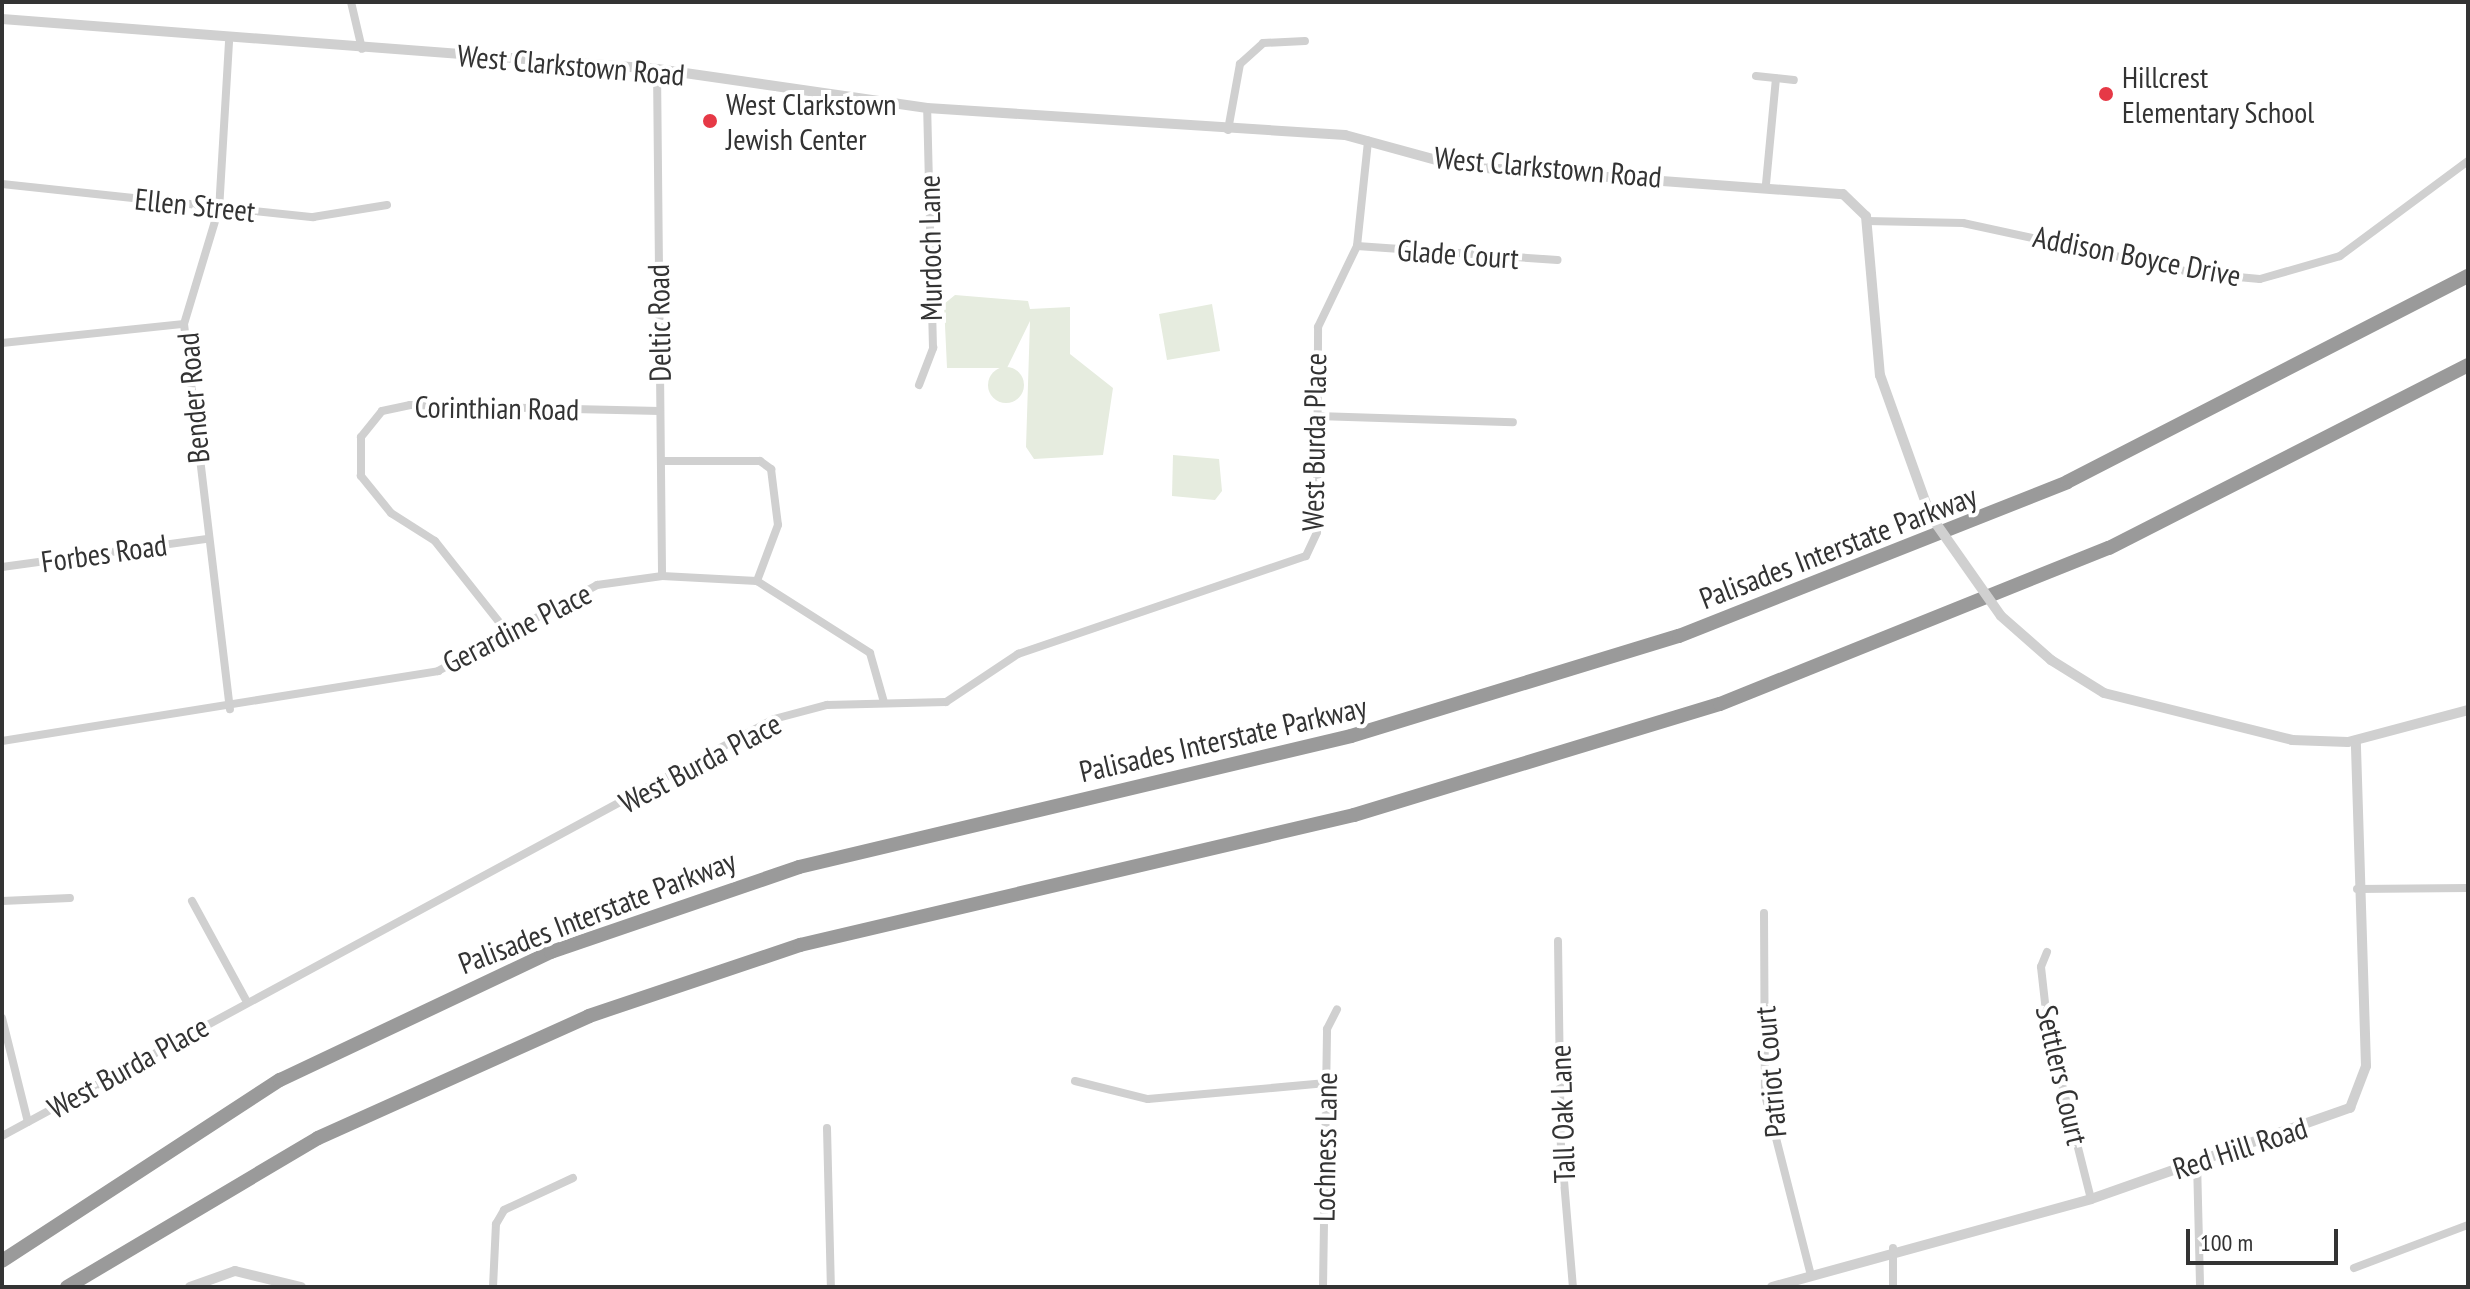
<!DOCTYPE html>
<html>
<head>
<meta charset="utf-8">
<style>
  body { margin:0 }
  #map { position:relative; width:2470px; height:1289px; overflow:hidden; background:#fff; font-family:"PT Sans Narrow",sans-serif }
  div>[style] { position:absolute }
  .green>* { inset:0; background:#e6ecdf }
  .round { border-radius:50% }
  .minor>* { height:8px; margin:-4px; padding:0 4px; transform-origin:4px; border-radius:4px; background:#d0d0d0 }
  .tertiary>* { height:10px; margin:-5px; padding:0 5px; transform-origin:5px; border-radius:5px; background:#d0d0d0 }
  .motorway>* { height:14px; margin:-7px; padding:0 7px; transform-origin:7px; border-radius:7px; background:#9a9a9a }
  .tertiary-bridge>* { height:10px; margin:-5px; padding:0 5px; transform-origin:5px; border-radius:5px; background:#d0d0d0 }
  .dots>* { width:22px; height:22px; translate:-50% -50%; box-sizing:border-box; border:4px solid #fff; border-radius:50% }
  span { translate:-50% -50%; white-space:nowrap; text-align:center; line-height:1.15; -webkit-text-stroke:8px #fff; paint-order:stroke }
  .street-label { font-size:30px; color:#333 }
  .poi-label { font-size:30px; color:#333 }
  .left { translate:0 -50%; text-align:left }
  .frame { position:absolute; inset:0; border:4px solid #333; pointer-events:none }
  .scale { position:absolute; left:2186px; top:1229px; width:152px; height:36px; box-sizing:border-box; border:4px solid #333; border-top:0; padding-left:10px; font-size:24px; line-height:28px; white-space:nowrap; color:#333; -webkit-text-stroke:6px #fff; paint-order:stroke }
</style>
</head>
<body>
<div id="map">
  <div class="green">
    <i style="clip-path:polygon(955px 295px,1028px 301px,1030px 309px,1070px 307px,1070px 354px,1113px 388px,1103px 455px,1034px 459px,1026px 447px,1030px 321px,1007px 368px,947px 368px,944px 304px)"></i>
    <i style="clip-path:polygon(1212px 304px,1220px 351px,1167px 360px,1159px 314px)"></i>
    <i class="round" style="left:988px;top:367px;width:36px;height:36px"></i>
    <i style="clip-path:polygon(1173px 455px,1219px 459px,1222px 491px,1215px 500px,1172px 496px)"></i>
  </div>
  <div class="minor">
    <i style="left:351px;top:2px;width:48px;rotate:76.8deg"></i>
    <i style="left:229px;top:42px;width:166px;rotate:93.4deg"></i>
    <i style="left:219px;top:208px;width:121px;rotate:106.8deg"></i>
    <i style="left:184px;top:324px;width:388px;rotate:83.2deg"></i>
    <i style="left:657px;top:69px;width:507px;rotate:89.43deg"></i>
    <i style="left:1756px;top:76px;width:38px;rotate:6deg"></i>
    <i style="left:1228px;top:130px;width:67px;rotate:-79.7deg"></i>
    <i style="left:1240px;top:64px;width:31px;rotate:-42deg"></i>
    <i style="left:1263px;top:43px;width:42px;rotate:-2.7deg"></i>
    <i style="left:2px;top:184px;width:313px;rotate:6.1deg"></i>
    <i style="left:313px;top:217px;width:75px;rotate:-9.2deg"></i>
    <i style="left:1766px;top:184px;width:106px;rotate:-84.6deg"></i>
    <i style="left:1867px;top:221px;width:96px;rotate:1.2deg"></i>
    <i style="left:1963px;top:223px;width:236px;rotate:12.2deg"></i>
    <i style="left:2194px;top:273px;width:66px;rotate:5.2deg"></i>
    <i style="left:2260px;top:279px;width:83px;rotate:-16deg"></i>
    <i style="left:2340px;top:256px;width:159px;rotate:-36.6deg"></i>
    <i style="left:1357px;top:246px;width:201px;rotate:4deg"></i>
    <i style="left:2px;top:343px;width:183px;rotate:-6deg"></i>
    <i style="left:919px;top:385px;width:40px;rotate:-69deg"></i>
    <i style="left:933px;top:348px;width:240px;rotate:-91.4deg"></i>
    <i style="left:1317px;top:416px;width:196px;rotate:1.8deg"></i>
    <i style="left:661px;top:461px;width:99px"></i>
    <i style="left:760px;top:461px;width:14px;rotate:36deg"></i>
    <i style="left:771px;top:469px;width:56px;rotate:82.9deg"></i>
    <i style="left:778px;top:525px;width:60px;rotate:110.6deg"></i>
    <i style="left:2px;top:567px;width:207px;rotate:-7.8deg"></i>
    <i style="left:507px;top:632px;width:116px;rotate:-128.4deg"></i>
    <i style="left:435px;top:541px;width:52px;rotate:-147.5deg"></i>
    <i style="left:391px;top:513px;width:48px;rotate:-129deg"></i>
    <i style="left:361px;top:476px;width:39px;rotate:-90deg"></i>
    <i style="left:361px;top:437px;width:33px;rotate:-51deg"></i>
    <i style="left:382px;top:411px;width:29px;rotate:-12deg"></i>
    <i style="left:410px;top:405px;width:250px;rotate:1.4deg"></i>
    <i style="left:2px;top:741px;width:442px;rotate:-9.1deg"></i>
    <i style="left:438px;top:671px;width:181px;rotate:-28.4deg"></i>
    <i style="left:597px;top:585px;width:66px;rotate:-7.9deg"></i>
    <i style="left:662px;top:576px;width:95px;rotate:3deg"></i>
    <i style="left:757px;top:581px;width:134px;rotate:32.5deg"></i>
    <i style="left:870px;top:653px;width:51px;rotate:74.1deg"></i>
    <i style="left:2357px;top:889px;width:111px;rotate:-0.5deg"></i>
    <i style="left:2px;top:901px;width:68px;rotate:-2.5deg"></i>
    <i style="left:192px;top:901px;width:115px;rotate:61.4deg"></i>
    <i style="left:1764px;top:913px;width:182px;rotate:89.7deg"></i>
    <i style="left:1765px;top:1095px;width:186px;rotate:75.7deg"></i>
    <i style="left:1558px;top:941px;width:204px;rotate:89.2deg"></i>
    <i style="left:1561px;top:1145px;width:143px;rotate:85.2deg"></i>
    <i style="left:2047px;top:952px;width:16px;rotate:112deg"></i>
    <i style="left:2041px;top:967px;width:62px;rotate:83.6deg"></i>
    <i style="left:2048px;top:1029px;width:175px;rotate:75.8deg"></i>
    <i style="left:2px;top:1018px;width:107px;rotate:76deg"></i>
    <i style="left:1075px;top:1081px;width:75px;rotate:13.9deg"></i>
    <i style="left:1148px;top:1099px;width:179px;rotate:-5.1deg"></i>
    <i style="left:827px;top:1128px;width:159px;rotate:88.6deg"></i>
    <i style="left:2px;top:1136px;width:877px;rotate:-28.38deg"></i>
    <i style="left:774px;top:719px;width:55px;rotate:-14.8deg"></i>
    <i style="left:827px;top:705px;width:119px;rotate:-1.4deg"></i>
    <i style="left:946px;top:702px;width:87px;rotate:-33.7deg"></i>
    <i style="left:1018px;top:654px;width:304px;rotate:-18.8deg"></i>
    <i style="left:1306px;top:556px;width:26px;rotate:-65deg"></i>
    <i style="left:1317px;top:532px;width:205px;rotate:-89.7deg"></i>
    <i style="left:1318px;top:327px;width:90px;rotate:-64.3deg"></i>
    <i style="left:1357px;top:246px;width:106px;rotate:-84deg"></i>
    <i style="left:2197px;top:1161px;width:126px;rotate:88.6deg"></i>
    <i style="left:1893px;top:1248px;width:39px;rotate:90deg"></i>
    <i style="left:2354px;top:1268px;width:122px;rotate:-20.7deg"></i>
    <i style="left:493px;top:1287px;width:63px;rotate:-87.3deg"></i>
    <i style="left:496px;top:1224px;width:16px;rotate:-60deg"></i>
    <i style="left:504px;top:1210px;width:76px;rotate:-24.9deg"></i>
    <i style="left:1323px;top:1287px;width:258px;rotate:-89.1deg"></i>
    <i style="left:1327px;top:1029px;width:22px;rotate:-63deg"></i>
  </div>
  <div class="tertiary">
    <i style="left:2px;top:19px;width:657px;rotate:4.37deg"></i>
    <i style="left:657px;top:69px;width:273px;rotate:8.2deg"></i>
    <i style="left:927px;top:108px;width:419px;rotate:3.7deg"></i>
    <i style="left:1345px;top:135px;width:117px;rotate:15.3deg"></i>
    <i style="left:1458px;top:166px;width:386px;rotate:4.2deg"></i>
    <i style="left:1843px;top:194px;width:32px;rotate:44deg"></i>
    <i style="left:1866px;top:216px;width:160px;rotate:85deg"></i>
    <i style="left:1880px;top:375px;width:149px;rotate:70.3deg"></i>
    <i style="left:2001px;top:616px;width:67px;rotate:41.3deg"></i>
    <i style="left:2051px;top:660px;width:62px;rotate:31.9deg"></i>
    <i style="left:2104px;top:693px;width:194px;rotate:14deg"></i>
    <i style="left:2292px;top:740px;width:56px;rotate:2deg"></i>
    <i style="left:2348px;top:742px;width:124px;rotate:-14.9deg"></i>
    <i style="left:190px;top:1287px;width:48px;rotate:-19.6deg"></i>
    <i style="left:235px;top:1271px;width:68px;rotate:13.6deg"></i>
    <i style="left:1772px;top:1287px;width:331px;rotate:-15.4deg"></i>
    <i style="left:2091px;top:1199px;width:275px;rotate:-19.4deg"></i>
    <i style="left:2350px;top:1108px;width:45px;rotate:-69.1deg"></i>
    <i style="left:2366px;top:1066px;width:325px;rotate:-91.8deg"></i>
  </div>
  <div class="motorway">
    <i style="left:2px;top:1261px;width:332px;rotate:-33.1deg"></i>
    <i style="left:280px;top:1080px;width:300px;rotate:-25.3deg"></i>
    <i style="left:551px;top:952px;width:262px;rotate:-18.9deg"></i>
    <i style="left:799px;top:867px;width:567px;rotate:-13.35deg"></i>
    <i style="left:1351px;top:736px;width:343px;rotate:-17deg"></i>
    <i style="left:1679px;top:636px;width:417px;rotate:-21.6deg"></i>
    <i style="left:2067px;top:482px;width:451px;rotate:-27.2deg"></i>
    <i style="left:67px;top:1287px;width:292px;rotate:-30.7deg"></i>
    <i style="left:318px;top:1138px;width:297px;rotate:-24.2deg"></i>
    <i style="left:589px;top:1016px;width:223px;rotate:-18.6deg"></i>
    <i style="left:800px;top:945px;width:569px;rotate:-13.21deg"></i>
    <i style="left:1354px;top:815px;width:382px;rotate:-16.9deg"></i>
    <i style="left:1720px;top:704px;width:419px;rotate:-21.9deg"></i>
    <i style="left:2109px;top:548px;width:403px;rotate:-27deg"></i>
  </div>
  <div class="tertiary-bridge">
    <i style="left:1930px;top:515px;width:123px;rotate:54.9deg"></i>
  </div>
  <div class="dots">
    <i style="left:2106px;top:94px;background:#e63946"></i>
    <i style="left:710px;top:121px;background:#e63946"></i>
  </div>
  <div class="street-label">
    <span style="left:571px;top:65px;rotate:5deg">West Clarkstown Road</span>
    <span style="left:1548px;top:167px;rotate:5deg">West Clarkstown Road</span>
    <span style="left:195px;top:205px;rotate:6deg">Ellen Street</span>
    <span style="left:930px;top:248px;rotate:-91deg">Murdoch Lane</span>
    <span style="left:1458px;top:254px;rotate:4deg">Glade Court</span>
    <span style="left:2137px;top:256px;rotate:11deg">Addison Boyce Drive</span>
    <span style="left:659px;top:323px;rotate:-91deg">Deltic Road</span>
    <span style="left:193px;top:398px;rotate:-95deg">Bender Road</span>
    <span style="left:497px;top:408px;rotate:1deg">Corinthian Road</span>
    <span style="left:1314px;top:442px;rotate:-89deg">West Burda Place</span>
    <span style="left:1838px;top:547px;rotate:-21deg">Palisades Interstate Parkway</span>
    <span style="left:104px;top:553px;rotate:-8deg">Forbes Road</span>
    <span style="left:517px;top:628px;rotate:-27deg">Gerardine Place</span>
    <span style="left:1223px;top:739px;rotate:-13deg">Palisades Interstate Parkway</span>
    <span style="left:700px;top:763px;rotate:-28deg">West Burda Place</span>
    <span style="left:597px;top:912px;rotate:-21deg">Palisades Interstate Parkway</span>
    <span style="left:128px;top:1067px;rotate:-29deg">West Burda Place</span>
    <span style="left:1770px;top:1072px;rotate:-95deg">Patriot Court</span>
    <span style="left:2062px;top:1075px;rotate:77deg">Settlers Court</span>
    <span style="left:1562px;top:1114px;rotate:-92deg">Tall Oak Lane</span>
    <span style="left:1325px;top:1147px;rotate:-89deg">Lochness Lane</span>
    <span style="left:2240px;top:1148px;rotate:-18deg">Red Hill Road</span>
  </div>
  <div class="poi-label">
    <span class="left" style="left:2122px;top:94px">Hillcrest<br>Elementary School</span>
    <span class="left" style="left:726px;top:121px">West Clarkstown<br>Jewish Center</span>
  </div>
  <div class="frame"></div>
  <div class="scale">100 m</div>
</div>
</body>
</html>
